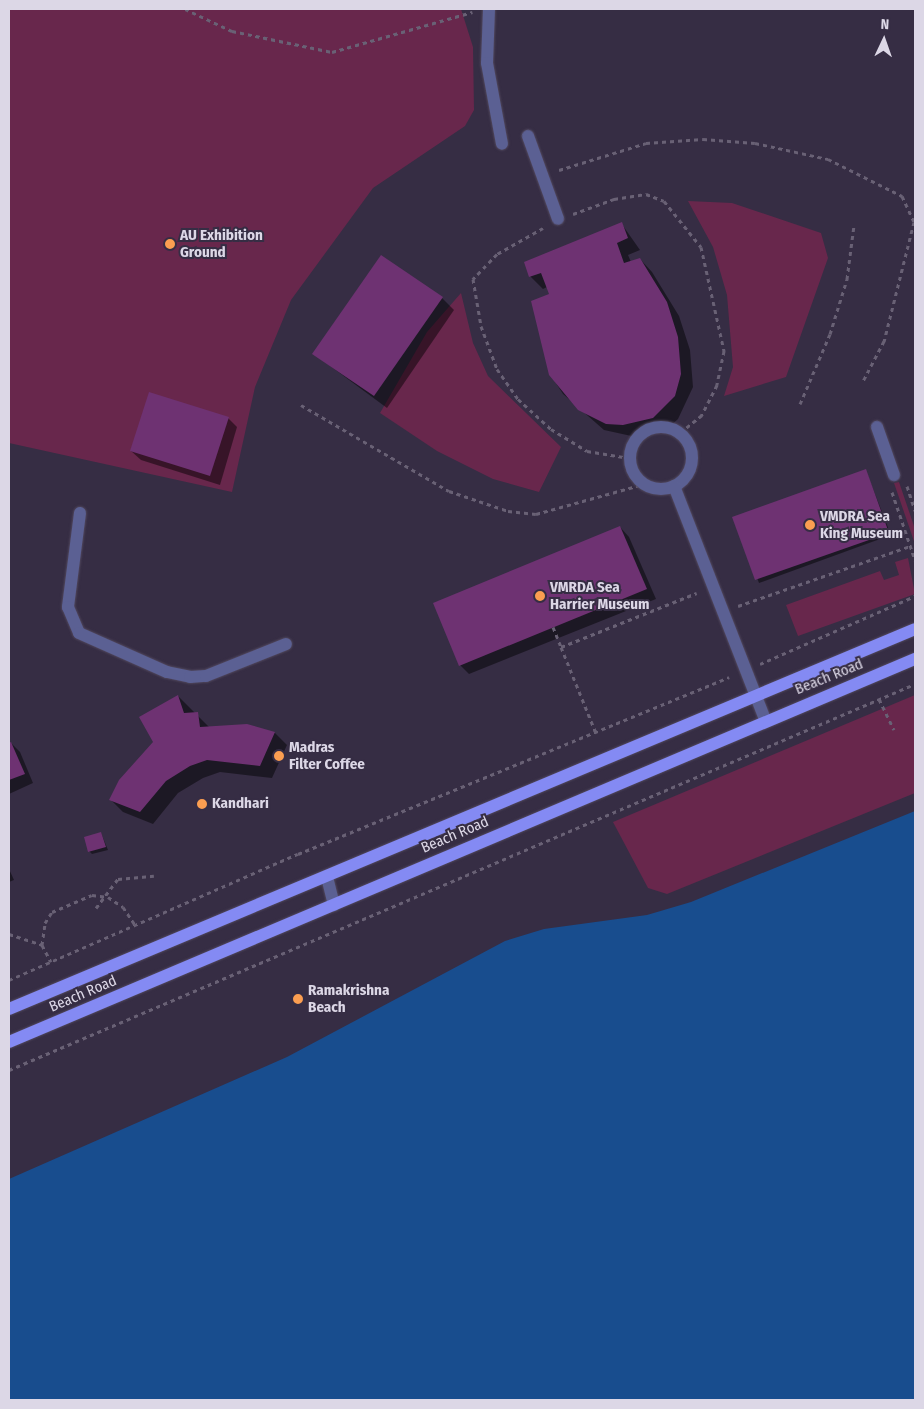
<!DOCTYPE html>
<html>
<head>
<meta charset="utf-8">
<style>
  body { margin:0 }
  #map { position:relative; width:924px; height:1409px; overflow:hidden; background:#362d44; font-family:"Fira Sans Condensed",sans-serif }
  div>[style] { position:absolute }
  .green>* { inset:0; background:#68274c }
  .water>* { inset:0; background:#184d8e }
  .shadow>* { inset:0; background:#0007 }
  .building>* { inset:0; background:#6e3272 }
  .path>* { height:3px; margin-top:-1.5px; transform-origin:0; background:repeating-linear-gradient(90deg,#696175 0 4px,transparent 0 8px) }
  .roads { filter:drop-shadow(0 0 1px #51485e) drop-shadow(0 0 1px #51485e) }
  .minor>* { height:12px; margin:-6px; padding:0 6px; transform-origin:6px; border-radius:6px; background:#5b6093 }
  .minor>.ring { margin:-6px; padding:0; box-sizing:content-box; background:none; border:12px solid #5b6093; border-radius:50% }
  .major>* { height:12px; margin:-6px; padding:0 6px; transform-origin:6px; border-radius:6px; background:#848af3 }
  .dots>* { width:14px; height:14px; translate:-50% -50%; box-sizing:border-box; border:2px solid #362d44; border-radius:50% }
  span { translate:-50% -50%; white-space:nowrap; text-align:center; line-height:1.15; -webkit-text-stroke:4px #362d44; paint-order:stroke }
  .poi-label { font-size:15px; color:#dcd7e6; font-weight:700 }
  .left { translate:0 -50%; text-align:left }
  .street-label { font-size:15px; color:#dcd7e6 }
  .frame { position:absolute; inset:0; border:10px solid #dcd7e6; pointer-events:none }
  .north { position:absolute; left:859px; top:15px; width:50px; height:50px; -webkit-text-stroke:4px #362d44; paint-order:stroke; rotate:3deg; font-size:14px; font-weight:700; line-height:20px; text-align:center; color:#dcd7e6 }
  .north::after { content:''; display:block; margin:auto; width:18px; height:22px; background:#dcd7e6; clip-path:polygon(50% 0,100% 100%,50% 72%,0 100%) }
</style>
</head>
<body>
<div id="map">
  <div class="green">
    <i style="clip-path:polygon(9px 9px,461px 9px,473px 47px,474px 110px,465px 126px,373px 188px,291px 300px,255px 387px,232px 492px,9px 443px)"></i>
    <i style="clip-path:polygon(688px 201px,732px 203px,821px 233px,828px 258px,786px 377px,724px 396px,733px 367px,727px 295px,713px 247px)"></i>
    <i style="clip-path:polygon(461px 293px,473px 343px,488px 376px,561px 447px,539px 492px,493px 479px,437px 451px,380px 413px,427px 332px)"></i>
    <i style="clip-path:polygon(899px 482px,915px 529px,915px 544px,894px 483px)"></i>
    <i style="clip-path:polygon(908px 558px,915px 594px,798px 636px,786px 605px,880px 571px,884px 580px,899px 575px,895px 562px)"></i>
    <i style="clip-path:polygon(915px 695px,915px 793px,667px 894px,648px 888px,613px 822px)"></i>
  </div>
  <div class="water">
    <i style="clip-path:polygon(915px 811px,915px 1400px,9px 1400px,9px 1179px,287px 1057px,505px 941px,544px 929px,647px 915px,691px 902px)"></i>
  </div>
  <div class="shadow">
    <i style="clip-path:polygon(621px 223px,640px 250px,628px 255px,631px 262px,640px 259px,652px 272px,679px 316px,690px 350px,693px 387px,678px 419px,666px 430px,636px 437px,604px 430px,563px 394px,550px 374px,551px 295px,547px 287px,543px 289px,530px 276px)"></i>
    <i style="clip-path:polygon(442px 298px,454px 310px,387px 408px,314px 354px)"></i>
    <i style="clip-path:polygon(228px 418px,237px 427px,220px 485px,141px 460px,131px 451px)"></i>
    <i style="clip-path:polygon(866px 471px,891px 535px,759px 583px,734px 518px)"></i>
    <i style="clip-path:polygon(620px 527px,629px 537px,656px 599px,469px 674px,460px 665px)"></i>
    <i style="clip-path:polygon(178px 696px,210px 728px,247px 725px,275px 733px,287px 745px,272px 778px,220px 772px,203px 778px,178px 793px,153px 824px,123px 812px,111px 800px,155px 742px)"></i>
    <i style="clip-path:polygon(11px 743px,20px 752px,33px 783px,9px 794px)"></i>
    <i style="clip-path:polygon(101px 833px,108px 850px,92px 854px,89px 851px)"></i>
    <i style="clip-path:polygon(9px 869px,14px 880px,9px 882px)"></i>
  </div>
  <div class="building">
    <i style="clip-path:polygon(622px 222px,628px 238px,617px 243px,624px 263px,640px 258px,667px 302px,678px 337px,681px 374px,675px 396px,653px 418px,623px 425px,606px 424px,578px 410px,549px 375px,531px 301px,549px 294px,541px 273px,529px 277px,524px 262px)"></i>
    <i style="clip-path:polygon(381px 255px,443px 297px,374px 396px,312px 354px)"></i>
    <i style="clip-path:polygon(149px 392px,229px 417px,210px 476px,130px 451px)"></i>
    <i style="clip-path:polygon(866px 469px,889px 533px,755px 580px,732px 517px)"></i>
    <i style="clip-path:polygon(620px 526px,647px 589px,459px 666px,433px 603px)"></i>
    <i style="clip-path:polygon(178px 695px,184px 713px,198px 712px,200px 727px,247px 724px,275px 732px,260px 766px,207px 760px,190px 766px,166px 781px,140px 812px,109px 800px,119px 780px,153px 742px,139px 717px)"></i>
    <i style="clip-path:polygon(11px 742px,25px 774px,9px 780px,9px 743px)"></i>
    <i style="clip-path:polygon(101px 832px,106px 847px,88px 852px,84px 837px)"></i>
  </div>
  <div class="path">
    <i style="left:185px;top:9px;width:52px;rotate:25.1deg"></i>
    <i style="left:232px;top:31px;width:102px;rotate:11.9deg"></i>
    <i style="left:332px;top:52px;width:146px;rotate:-15.9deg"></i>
    <i style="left:559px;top:170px;width:91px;rotate:-17.2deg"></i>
    <i style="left:646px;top:143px;width:57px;rotate:-4deg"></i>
    <i style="left:703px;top:139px;width:52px;rotate:4.4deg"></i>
    <i style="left:755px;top:143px;width:75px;rotate:12.4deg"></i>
    <i style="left:828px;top:159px;width:83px;rotate:26.6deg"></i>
    <i style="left:902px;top:196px;width:29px;rotate:65deg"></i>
    <i style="left:914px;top:222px;width:123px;rotate:104.1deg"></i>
    <i style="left:884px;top:341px;width:47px;rotate:117.6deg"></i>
    <i style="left:573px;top:214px;width:44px;rotate:-20.1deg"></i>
    <i style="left:614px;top:199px;width:32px;rotate:-9deg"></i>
    <i style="left:646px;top:194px;width:19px;rotate:21deg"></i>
    <i style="left:664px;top:201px;width:59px;rotate:51.2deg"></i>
    <i style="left:701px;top:247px;width:107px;rotate:77.5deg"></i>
    <i style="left:724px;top:351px;width:35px;rotate:102deg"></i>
    <i style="left:717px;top:385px;width:34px;rotate:117deg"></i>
    <i style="left:702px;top:415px;width:28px;rotate:141deg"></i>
    <i style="left:543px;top:228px;width:53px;rotate:150.5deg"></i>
    <i style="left:497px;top:254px;width:35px;rotate:134deg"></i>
    <i style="left:473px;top:279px;width:48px;rotate:80.3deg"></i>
    <i style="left:481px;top:326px;width:46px;rotate:69.6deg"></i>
    <i style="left:497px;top:369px;width:37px;rotate:55deg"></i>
    <i style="left:518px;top:399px;width:45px;rotate:42.3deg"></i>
    <i style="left:551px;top:429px;width:42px;rotate:31.4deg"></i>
    <i style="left:587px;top:451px;width:43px;rotate:9.5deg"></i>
    <i style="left:800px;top:404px;width:76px;rotate:-66.8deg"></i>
    <i style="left:830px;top:334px;width:58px;rotate:-72.8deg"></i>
    <i style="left:847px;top:279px;width:54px;rotate:-82.6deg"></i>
    <i style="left:301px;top:405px;width:171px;rotate:30.2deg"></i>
    <i style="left:449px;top:491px;width:62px;rotate:18.7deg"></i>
    <i style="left:508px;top:511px;width:28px;rotate:6deg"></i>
    <i style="left:536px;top:514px;width:112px;rotate:-15.5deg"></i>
    <i style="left:907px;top:486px;width:26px;rotate:72deg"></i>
    <i style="left:892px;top:492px;width:72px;rotate:71.3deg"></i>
    <i style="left:738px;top:606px;width:182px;rotate:-19.2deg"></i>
    <i style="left:553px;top:627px;width:22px;rotate:68deg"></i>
    <i style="left:561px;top:647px;width:146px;rotate:-21.7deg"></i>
    <i style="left:561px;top:647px;width:93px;rotate:67.9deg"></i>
    <i style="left:760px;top:664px;width:169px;rotate:-23.7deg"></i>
    <i style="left:879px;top:699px;width:34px;rotate:64deg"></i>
    <i style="left:96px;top:908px;width:36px;rotate:-53deg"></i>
    <i style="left:118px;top:879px;width:36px;rotate:-5deg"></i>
    <i style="left:9px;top:934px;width:35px;rotate:18deg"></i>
    <i style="left:42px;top:945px;width:19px;rotate:62deg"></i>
    <i style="left:42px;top:945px;width:22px;rotate:-82deg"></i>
    <i style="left:45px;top:923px;width:13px;rotate:-58deg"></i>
    <i style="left:52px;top:912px;width:43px;rotate:-23deg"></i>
    <i style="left:92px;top:895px;width:16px;rotate:7deg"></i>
    <i style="left:108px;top:897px;width:18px;rotate:34deg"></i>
    <i style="left:123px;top:907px;width:23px;rotate:56deg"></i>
    <i style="left:9px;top:980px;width:315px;rotate:-23.6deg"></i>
    <i style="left:298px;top:854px;width:466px;rotate:-22.3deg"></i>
    <i style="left:9px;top:1070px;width:985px;rotate:-23.08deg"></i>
  </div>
  <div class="roads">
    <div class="minor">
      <i style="left:489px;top:9px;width:54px;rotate:92.1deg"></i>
      <i style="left:487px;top:63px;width:82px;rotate:79.5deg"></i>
      <i style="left:528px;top:136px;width:88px;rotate:70.1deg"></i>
      <i class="ring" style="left:630px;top:427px;width:50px;height:50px"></i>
      <i style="left:877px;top:427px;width:51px;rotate:70.5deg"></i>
      <i style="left:674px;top:486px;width:251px;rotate:68.7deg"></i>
      <i style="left:80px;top:513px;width:95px;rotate:97.3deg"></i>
      <i style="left:68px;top:607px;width:28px;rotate:67deg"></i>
      <i style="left:79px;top:633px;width:96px;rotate:23.9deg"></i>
      <i style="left:167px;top:672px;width:24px;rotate:12deg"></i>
      <i style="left:190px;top:677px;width:16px;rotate:-4deg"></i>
      <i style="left:206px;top:676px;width:86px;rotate:-21.8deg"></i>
      <i style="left:327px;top:877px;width:29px;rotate:76deg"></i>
    </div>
    <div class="major">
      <i style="left:9px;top:1009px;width:982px;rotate:-22.75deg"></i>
      <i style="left:9px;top:1042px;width:984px;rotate:-22.92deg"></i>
    </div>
  </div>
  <div class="dots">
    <i style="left:170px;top:244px;background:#fb9e51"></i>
    <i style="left:810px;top:525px;background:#fb9e51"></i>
    <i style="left:540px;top:596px;background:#fb9e51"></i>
    <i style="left:279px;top:756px;background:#fb9e51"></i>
    <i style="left:202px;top:804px;background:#fb9e51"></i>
    <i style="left:298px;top:999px;background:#fb9e51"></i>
  </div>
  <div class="poi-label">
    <span class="left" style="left:180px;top:244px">AU Exhibition<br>Ground</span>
    <span class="left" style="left:820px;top:525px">VMDRA Sea<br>King Museum</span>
    <span class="left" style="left:550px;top:596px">VMRDA Sea<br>Harrier Museum</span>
    <span class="left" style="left:289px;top:756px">Madras<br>Filter Coffee</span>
    <span class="left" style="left:212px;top:804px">Kandhari</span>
    <span class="left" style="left:308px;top:999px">Ramakrishna<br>Beach</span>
  </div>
  <div class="street-label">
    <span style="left:829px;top:677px;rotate:-22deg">Beach Road</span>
    <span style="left:455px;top:835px;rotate:-23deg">Beach Road</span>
    <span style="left:83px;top:994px;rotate:-23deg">Beach Road</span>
  </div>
  <div class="frame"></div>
  <div class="north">N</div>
</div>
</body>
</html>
